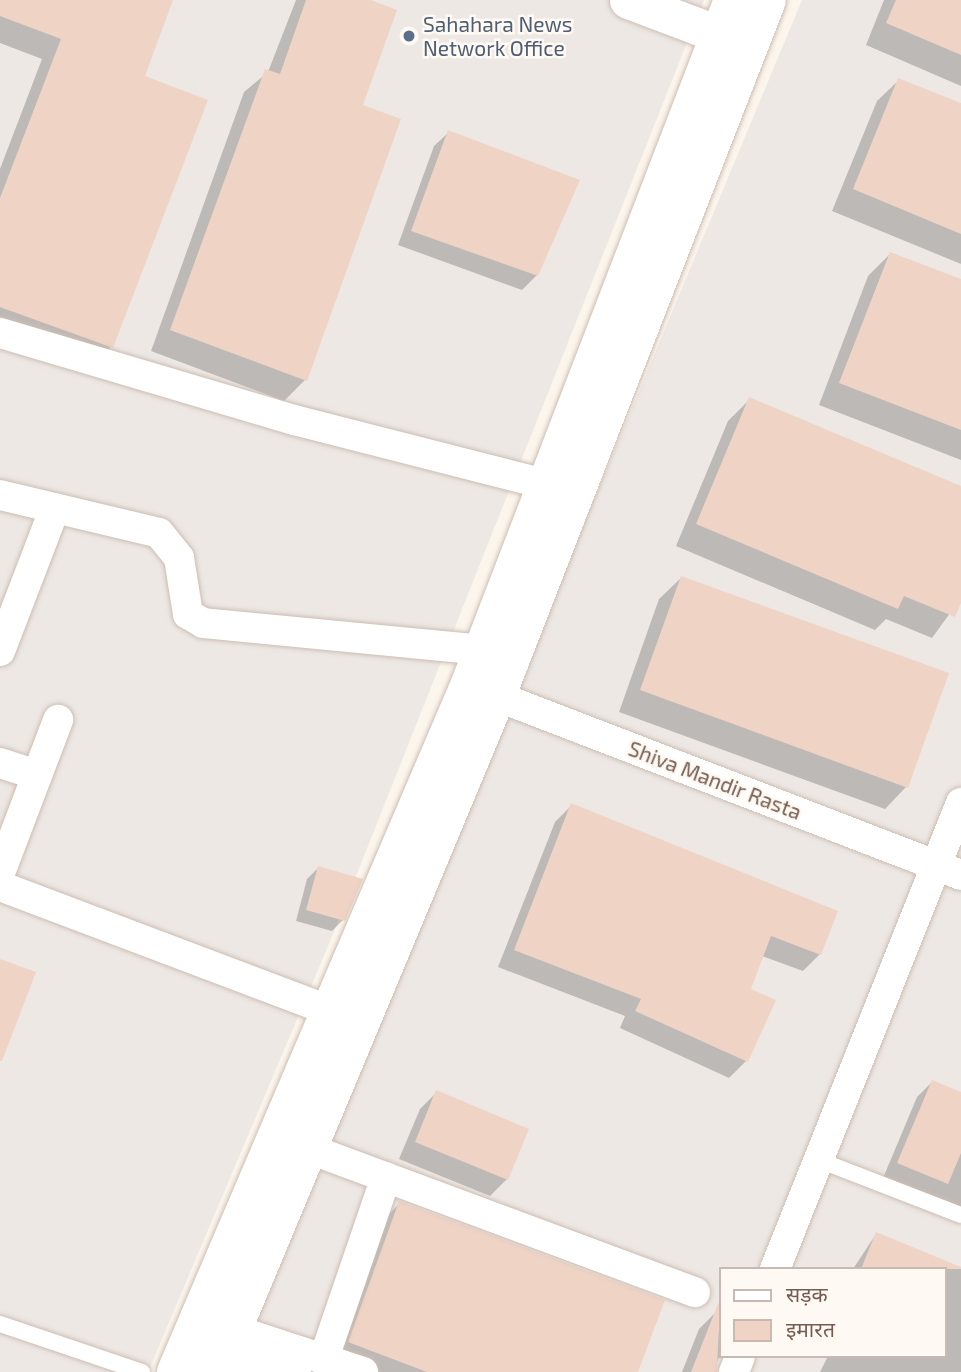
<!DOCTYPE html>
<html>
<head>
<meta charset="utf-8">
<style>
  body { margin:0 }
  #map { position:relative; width:961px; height:1372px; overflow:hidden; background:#fbf5ec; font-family:"Exo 2","Noto Sans Devanagari",sans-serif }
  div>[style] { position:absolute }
  .industrial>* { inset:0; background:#ede8e4 }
  .shadow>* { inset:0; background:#0003 }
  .building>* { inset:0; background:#efd4c5 }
  .roads { filter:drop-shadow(0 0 2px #cdbdb2) drop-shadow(0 0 2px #cdbdb2) }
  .service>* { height:16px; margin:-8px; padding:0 8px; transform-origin:8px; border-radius:8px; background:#fff }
  .minor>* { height:30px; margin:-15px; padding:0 15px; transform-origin:15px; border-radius:15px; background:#fff }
  .tertiary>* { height:37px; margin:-18.5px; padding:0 18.5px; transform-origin:18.5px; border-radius:18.5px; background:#fff }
  .secondary>* { height:38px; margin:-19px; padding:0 19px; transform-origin:19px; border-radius:19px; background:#fff }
  .dots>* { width:19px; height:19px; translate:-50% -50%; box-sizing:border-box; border:4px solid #fef9f2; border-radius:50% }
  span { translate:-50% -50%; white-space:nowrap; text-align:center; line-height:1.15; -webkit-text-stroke:5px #fef9f2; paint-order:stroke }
  .service-label { font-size:21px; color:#4e5e75 }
  .left { translate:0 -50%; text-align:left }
  .street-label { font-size:21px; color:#755c50 }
  .legend { position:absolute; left:719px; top:1267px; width:228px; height:91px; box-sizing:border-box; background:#fef9f2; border:2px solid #c7bab1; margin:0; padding:9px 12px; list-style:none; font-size:21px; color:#755c50 }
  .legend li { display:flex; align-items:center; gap:14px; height:35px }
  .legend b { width:35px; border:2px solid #c7bab1 }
</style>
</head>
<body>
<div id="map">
  <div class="industrial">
    <i style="clip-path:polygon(0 0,704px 0,331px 939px,148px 1372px,0 1372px)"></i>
    <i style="clip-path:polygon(evenodd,802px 0,961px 0,961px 1372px,231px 1372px,802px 0,721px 1269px,945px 1269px,945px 1356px,721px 1356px,721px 1269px)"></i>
  </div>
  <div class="shadow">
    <i style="clip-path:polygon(0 0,171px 0,143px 77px,111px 347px,92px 367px,0 333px,0 169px,42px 59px,0 43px)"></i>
    <i style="clip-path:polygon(296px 0,365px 0,361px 106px,305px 380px,284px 401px,151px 351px,244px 92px,268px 72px)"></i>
    <i style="clip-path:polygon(884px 0,961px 0,961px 86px,866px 45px)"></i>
    <i style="clip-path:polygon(899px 80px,961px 105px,961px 264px,832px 211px,877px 101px)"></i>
    <i style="clip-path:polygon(449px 132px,537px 275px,522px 290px,398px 245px,434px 146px)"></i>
    <i style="clip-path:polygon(890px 254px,961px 281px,961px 460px,819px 405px,868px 276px)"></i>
    <i style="clip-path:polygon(750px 399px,961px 488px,961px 598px,932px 638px,886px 619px,875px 630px,676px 546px,728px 421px)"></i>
    <i style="clip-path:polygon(681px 578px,906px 787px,885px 809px,619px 712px,659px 599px)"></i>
    <i style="clip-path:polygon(572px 805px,820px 954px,803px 971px,762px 956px,749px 990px,773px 1001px,746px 1061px,729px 1078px,620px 1028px,625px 1016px,498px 967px,555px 822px)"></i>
    <i style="clip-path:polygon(318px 868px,343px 920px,332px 931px,296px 921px,307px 879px)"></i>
    <i style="clip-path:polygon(932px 1082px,961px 1094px,961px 1212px,883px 1178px,917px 1097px)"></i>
    <i style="clip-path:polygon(437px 1092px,507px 1179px,490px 1196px,399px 1159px,420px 1109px)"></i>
    <i style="clip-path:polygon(400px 1203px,636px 1372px,349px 1372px,327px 1364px,378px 1225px)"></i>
    <i style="clip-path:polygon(876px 1234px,961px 1269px,961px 1372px,820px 1372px,828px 1356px,945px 1356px,945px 1269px,853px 1269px)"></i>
    <i style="clip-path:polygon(716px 1312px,721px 1351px,714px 1372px,682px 1372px,699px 1329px)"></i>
  </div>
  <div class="building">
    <i style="clip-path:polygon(0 0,173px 0,145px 76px,208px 100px,113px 348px,0 307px,0 198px,61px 39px,0 16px)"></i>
    <i style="clip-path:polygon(306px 0,371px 0,397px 10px,363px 105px,401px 119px,307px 381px,170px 330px,265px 69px,280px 74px)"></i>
    <i style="clip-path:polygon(896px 0,961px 0,961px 55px,886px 23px)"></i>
    <i style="clip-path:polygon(898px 78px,961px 103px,961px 234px,853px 189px)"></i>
    <i style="clip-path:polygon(448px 130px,580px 180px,538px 276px,411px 231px)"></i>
    <i style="clip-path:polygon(890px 252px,961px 279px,961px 430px,839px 383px)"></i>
    <i style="clip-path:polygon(749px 397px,961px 486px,961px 603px,955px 617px,904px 596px,898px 609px,696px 524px)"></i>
    <i style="clip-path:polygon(681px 576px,949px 673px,908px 788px,640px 690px)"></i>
    <i style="clip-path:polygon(571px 803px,838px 911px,821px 955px,771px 936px,751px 989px,776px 1000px,748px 1062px,635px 1011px,641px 999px,514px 950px)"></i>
    <i style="clip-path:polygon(318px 866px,363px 879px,345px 921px,306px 910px)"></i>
    <i style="clip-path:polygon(0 959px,36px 972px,2px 1061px,0 1061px)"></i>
    <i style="clip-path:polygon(932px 1080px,961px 1092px,961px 1153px,948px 1184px,897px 1163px)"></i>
    <i style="clip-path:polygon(436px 1090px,529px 1129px,508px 1180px,415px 1142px)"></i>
    <i style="clip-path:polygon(399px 1201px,665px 1300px,638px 1372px,427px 1372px,348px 1342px)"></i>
    <i style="clip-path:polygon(876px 1232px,961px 1267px,961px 1269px,861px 1269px)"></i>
    <i style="clip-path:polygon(720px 1299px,717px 1372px,691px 1372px)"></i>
  </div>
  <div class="roads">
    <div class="service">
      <i style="left:819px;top:1160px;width:152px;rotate:21.2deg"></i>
      <i style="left:0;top:1324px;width:150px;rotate:18.7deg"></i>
    </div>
    <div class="minor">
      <i style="left:0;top:333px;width:307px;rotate:16.5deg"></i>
      <i style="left:294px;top:420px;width:260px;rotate:14.3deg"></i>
      <i style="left:0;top:495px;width:163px;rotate:13.4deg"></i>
      <i style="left:159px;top:533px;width:32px;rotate:51deg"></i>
      <i style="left:179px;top:558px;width:57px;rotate:80.9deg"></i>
      <i style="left:188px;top:614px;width:17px;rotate:31deg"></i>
      <i style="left:203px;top:623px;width:280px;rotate:5.5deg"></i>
      <i style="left:0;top:651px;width:153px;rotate:-69deg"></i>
      <i style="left:478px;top:689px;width:518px;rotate:21.06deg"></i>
      <i style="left:0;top:763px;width:39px;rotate:18deg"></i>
      <i style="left:0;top:873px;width:164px;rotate:-69.2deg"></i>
      <i style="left:0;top:886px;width:374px;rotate:20.7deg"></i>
      <i style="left:307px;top:1148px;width:414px;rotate:20.4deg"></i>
      <i style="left:775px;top:1269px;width:502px;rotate:-68.24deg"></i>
      <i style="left:232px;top:1329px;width:138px;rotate:18.2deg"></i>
      <i style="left:324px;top:1358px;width:191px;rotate:-71.1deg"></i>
      <i style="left:734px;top:1372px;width:17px;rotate:-69deg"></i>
    </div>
    <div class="tertiary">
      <i style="left:628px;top:0;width:127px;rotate:20.7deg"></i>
      <i style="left:198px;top:1338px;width:100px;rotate:19.9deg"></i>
    </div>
    <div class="secondary">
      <i style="left:176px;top:1372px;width:746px;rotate:-66.87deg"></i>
      <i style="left:469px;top:686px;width:735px;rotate:-68.95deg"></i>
      <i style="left:215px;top:1372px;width:723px;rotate:-67.37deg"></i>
      <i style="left:493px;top:705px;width:756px;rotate:-68.76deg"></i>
    </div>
  </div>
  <div class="dots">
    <i style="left:409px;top:36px;background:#5c6f8a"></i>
  </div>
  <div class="service-label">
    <span class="left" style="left:423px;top:36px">Sahahara News<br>Network Office</span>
  </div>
  <div class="street-label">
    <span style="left:715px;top:780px;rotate:21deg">Shiva Mandir Rasta</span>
  </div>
  <ul class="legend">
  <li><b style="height:9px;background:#fff"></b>सड़क</li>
  <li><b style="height:19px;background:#efd4c5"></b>इमारत</li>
  </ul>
</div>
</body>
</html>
